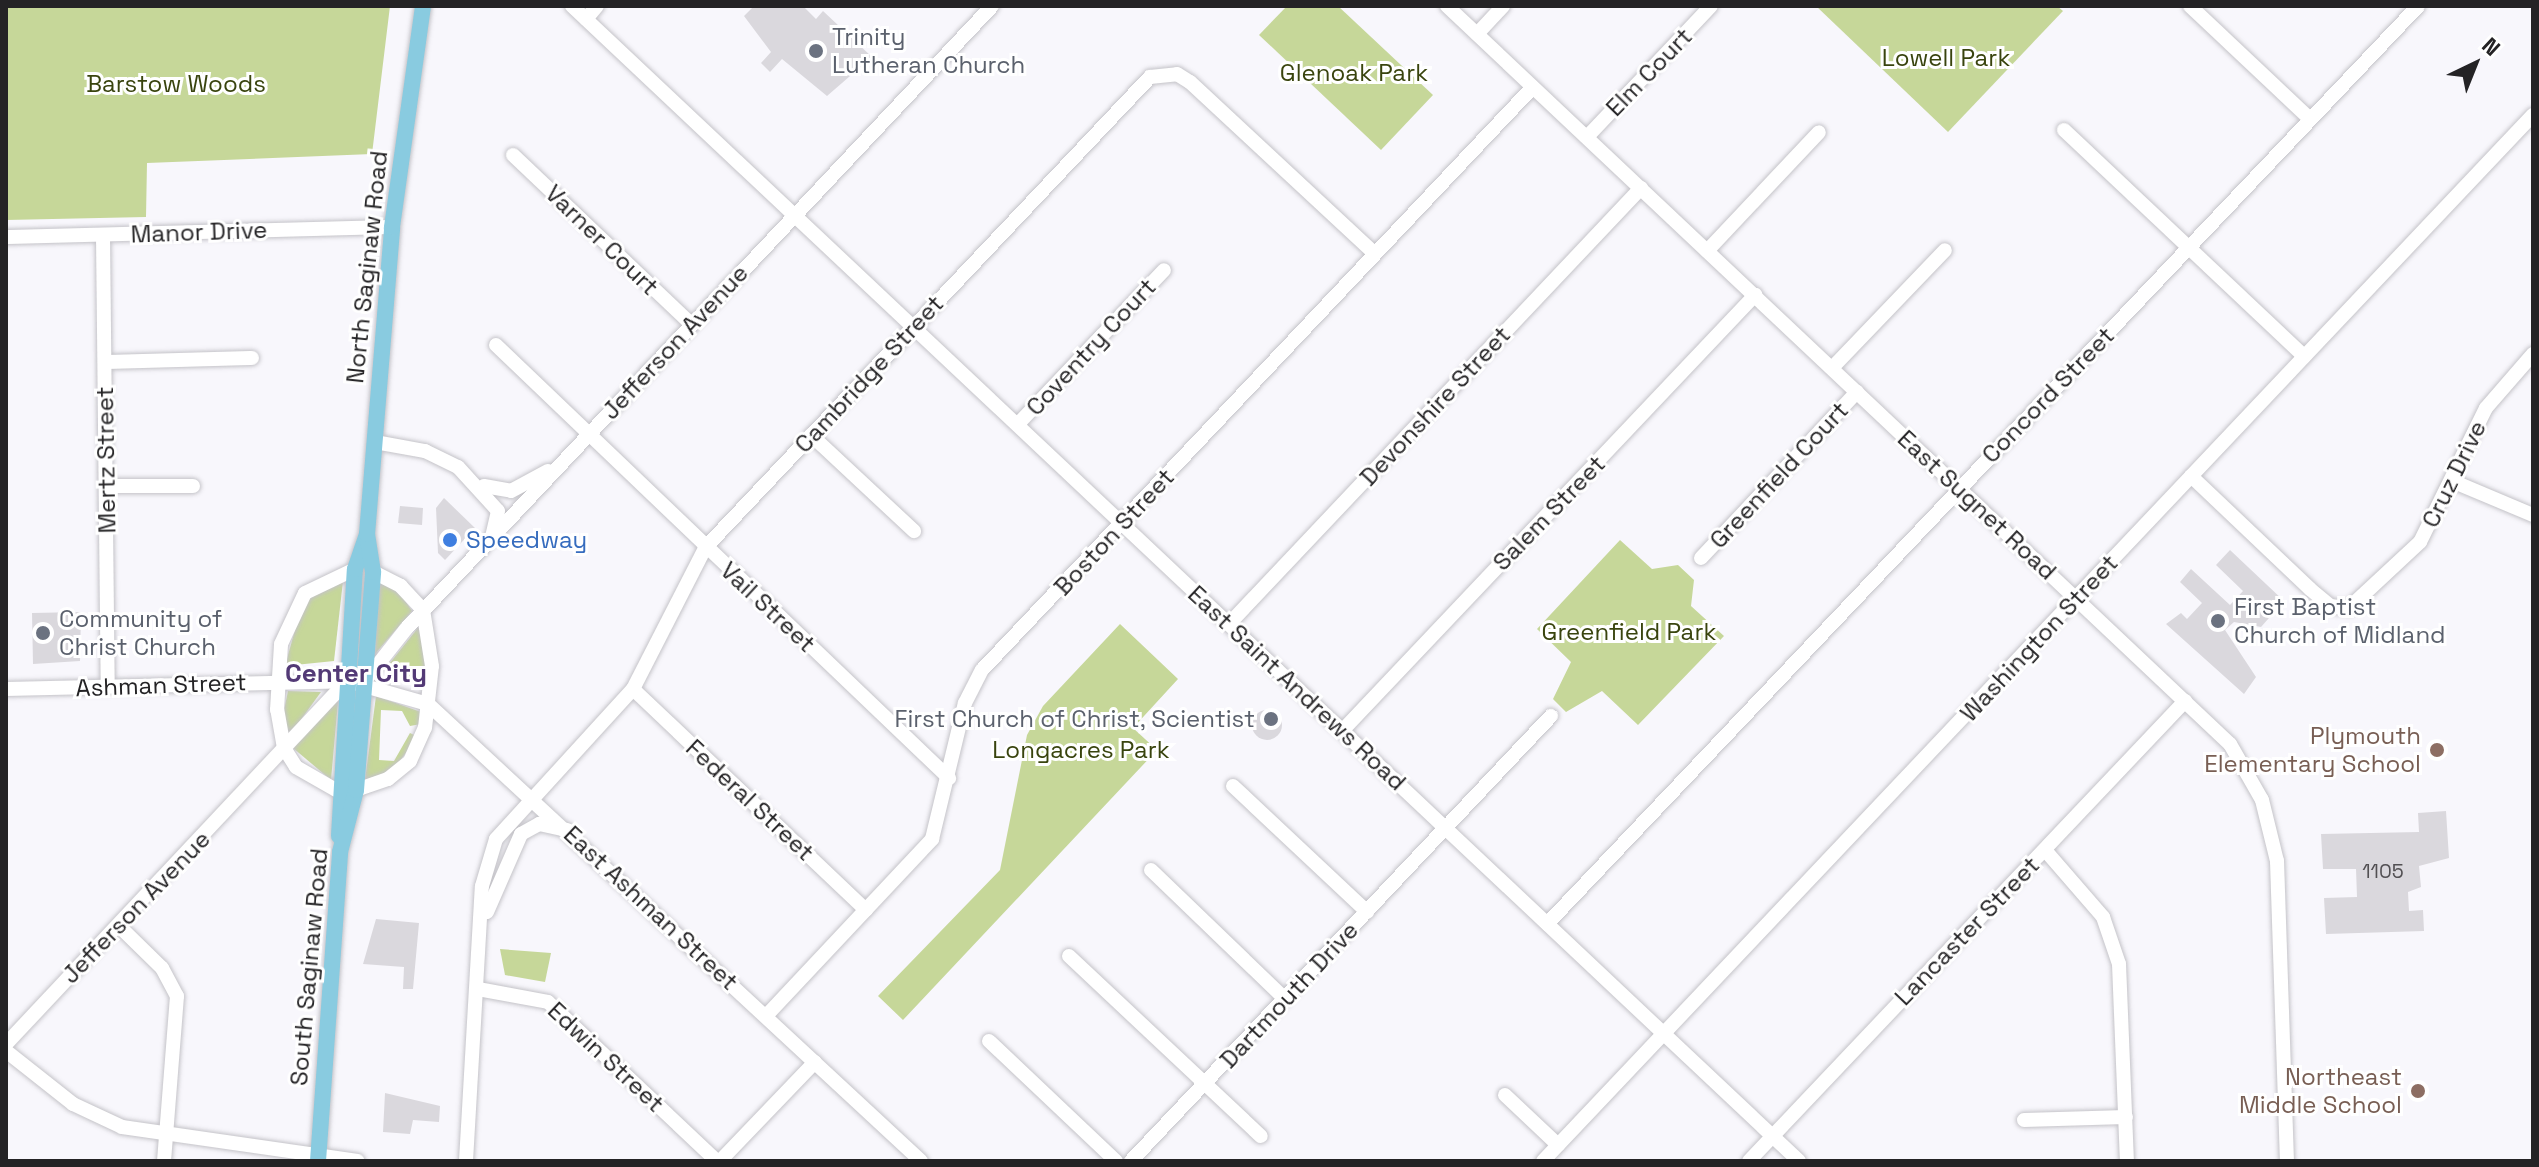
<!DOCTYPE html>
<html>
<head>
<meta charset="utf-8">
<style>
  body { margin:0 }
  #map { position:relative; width:2539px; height:1167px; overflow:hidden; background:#f8f7fc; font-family:"Space Grotesk",sans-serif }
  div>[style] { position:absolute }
  .green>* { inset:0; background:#c6d799 }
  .building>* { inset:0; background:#dad8dd }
  .round { border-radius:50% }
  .roads { filter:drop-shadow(0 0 2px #c4c3c8) drop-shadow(0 0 2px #c4c3c8) }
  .minor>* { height:14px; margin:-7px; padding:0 7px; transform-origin:7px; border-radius:7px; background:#fff }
  .major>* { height:16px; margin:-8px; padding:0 8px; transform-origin:8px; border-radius:8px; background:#89cbe0 }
  .dots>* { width:22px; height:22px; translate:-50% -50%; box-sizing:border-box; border:4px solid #fff; border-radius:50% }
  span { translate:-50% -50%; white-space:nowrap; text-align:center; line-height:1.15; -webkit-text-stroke:6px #fff; paint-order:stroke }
  .number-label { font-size:20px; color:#525053 }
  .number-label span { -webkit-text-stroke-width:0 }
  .worship-label { font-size:24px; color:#5b616d }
  .left { translate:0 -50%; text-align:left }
  .right { translate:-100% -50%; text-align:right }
  .park-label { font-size:24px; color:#39440e }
  .street-label { font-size:24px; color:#242325 }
  .shop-label { font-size:24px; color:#366cbe }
  .education-label { font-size:24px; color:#785e54 }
  .neighbourhood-label { font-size:26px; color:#533a76; font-weight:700 }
  .frame { position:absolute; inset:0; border:8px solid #242325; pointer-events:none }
  .north { position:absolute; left:2435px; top:24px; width:80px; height:80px; -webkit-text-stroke:6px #fff; paint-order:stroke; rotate:43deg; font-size:22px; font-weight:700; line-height:32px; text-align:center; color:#242325 }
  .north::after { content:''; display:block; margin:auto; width:28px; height:36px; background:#242325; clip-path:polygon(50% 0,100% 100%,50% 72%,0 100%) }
</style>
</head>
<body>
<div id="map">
  <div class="green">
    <i style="clip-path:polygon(6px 6px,390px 6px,372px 154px,147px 163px,146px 217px,6px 220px)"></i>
    <i style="clip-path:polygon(1287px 6px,1338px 6px,1433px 95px,1381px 150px,1259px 35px)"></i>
    <i style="clip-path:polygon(1816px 6px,2057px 6px,2063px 11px,1948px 132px)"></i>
    <i style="clip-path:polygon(1620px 540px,1652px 569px,1678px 565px,1694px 580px,1691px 606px,1724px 636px,1638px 725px,1602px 691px,1566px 712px,1553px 699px,1571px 662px,1537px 629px)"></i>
    <i style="clip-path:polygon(379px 580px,396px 587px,412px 611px,375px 654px)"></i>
    <i style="clip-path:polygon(343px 581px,334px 661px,285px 666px,303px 601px)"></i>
    <i style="clip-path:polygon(421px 624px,426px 631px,425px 684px,385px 669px)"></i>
    <i style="clip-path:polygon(1120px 624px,1178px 679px,1133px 728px,1157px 750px,903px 1020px,878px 996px,1000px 870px,1027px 735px,1043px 706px)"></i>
    <i style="clip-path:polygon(288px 691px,321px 692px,289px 736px,282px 720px)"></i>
    <i style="clip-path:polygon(376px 696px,421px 712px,421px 724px,410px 726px,402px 711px,381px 710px,379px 760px,394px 761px,410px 733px,418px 737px,392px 771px,365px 780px)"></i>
    <i style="clip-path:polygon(337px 700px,338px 702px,331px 780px,293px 748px)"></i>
    <i style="clip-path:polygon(500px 949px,551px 953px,545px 982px,505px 975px)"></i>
  </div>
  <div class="building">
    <i style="clip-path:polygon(754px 6px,803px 6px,816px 19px,823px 11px,872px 57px,827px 96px,782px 59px,770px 72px,761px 63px,771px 52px,744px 16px)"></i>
    <i style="clip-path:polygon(444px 498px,475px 528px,445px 560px,438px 553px,436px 508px)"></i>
    <i style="clip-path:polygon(400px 506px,423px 508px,422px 525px,398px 523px)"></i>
    <i style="clip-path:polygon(2230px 550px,2284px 601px,2261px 627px,2234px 622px,2225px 630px,2256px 677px,2244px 694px,2166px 624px,2181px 613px,2187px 619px,2202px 603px,2180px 582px,2191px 569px,2230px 605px,2243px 591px,2216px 565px)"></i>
    <i style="clip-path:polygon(81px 612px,80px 661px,33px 664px,32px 613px)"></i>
    <i class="round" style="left:1252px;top:710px;width:30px;height:30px"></i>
    <i style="clip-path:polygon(2446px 811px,2449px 858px,2419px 866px,2421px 887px,2408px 892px,2409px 911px,2423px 910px,2424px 931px,2326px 934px,2324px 898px,2357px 897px,2356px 869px,2323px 869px,2321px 834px,2419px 832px,2418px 813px)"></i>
    <i style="clip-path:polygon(376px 919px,419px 923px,413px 989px,403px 989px,404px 967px,363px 964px)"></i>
    <i style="clip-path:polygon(385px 1093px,440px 1106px,439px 1122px,413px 1120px,410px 1134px,383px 1132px)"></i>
  </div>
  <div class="roads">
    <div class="minor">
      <i style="left:572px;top:6px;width:1685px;rotate:43.27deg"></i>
      <i style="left:1447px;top:6px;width:1076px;rotate:43.31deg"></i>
      <i style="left:2230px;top:744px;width:64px;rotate:60.3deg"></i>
      <i style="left:2262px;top:800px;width:63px;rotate:76.2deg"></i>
      <i style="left:2277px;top:861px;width:300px;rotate:88.1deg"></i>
      <i style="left:2190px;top:6px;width:165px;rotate:43.3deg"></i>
      <i style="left:586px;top:19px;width:17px;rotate:-50deg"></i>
      <i style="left:1477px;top:34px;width:38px;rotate:-47deg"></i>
      <i style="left:2064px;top:130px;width:330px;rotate:43.3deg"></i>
      <i style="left:1587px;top:137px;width:180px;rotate:-46.6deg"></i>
      <i style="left:513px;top:155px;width:245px;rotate:43.5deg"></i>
      <i style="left:103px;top:235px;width:451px;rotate:89.4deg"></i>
      <i style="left:6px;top:237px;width:386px;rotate:-1.5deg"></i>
      <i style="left:1707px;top:251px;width:163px;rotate:-46.7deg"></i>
      <i style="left:496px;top:345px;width:627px;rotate:43.71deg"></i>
      <i style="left:105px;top:362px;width:147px;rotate:-1.6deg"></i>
      <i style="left:1832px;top:368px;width:163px;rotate:-46.2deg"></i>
      <i style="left:1018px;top:424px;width:212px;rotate:-46.5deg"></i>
      <i style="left:811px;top:435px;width:141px;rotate:43deg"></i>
      <i style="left:375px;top:442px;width:51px;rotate:10.2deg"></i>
      <i style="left:425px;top:451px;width:37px;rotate:26deg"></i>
      <i style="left:458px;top:467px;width:59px;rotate:47.7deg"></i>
      <i style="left:498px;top:511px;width:27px;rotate:103deg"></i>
      <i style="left:2191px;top:476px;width:164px;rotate:43.5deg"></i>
      <i style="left:2310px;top:589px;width:26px;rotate:40deg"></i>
      <i style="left:2330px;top:606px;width:19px;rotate:6deg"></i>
      <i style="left:2349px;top:608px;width:97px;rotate:-42.9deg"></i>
      <i style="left:2420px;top:542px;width:149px;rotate:-63.8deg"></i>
      <i style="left:2486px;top:408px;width:72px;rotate:-49deg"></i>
      <i style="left:2452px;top:481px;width:88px;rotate:22.8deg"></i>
      <i style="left:106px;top:486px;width:87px"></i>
      <i style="left:484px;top:486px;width:27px;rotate:10deg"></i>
      <i style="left:511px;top:491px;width:42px;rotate:-28.4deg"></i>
      <i style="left:1701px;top:558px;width:228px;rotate:-46.8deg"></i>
      <i style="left:1229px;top:624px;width:600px;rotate:-46.62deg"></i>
      <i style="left:364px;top:682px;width:68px;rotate:-51.6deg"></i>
      <i style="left:406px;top:629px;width:855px;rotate:-46.75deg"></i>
      <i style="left:6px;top:689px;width:341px;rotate:-1.3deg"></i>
      <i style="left:347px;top:681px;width:84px;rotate:15.9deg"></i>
      <i style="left:428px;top:704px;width:672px;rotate:42.83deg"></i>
      <i style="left:633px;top:689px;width:321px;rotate:43.5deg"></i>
      <i style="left:1342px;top:731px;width:601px;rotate:-46.55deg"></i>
      <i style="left:1233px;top:786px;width:184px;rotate:43.2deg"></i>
      <i style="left:336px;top:790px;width:46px;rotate:-150.1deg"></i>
      <i style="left:296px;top:767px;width:22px;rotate:-122deg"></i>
      <i style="left:284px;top:748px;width:39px;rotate:-100deg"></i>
      <i style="left:277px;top:710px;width:66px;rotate:-86.5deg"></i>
      <i style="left:281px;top:644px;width:56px;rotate:-64.8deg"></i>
      <i style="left:305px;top:593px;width:55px;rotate:-25.6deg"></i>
      <i style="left:356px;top:790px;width:34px;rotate:-19deg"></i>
      <i style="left:388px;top:779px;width:28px;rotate:-39deg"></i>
      <i style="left:410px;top:761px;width:36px;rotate:-66deg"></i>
      <i style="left:425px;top:728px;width:62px;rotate:-83.6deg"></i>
      <i style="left:432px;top:666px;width:57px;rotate:-99.1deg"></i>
      <i style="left:423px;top:610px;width:33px;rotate:-133deg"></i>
      <i style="left:401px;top:586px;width:31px;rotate:-153deg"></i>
      <i style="left:2045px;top:850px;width:89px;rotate:49.1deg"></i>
      <i style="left:2103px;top:917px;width:50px;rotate:71.2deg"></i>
      <i style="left:2119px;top:964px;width:197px;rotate:87.7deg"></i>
      <i style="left:1151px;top:870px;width:186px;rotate:43.9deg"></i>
      <i style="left:487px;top:912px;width:85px;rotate:-66.4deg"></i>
      <i style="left:521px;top:834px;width:21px;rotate:-29deg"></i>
      <i style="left:539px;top:824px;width:29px;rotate:12deg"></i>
      <i style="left:1547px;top:924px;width:1265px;rotate:-46.5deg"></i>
      <i style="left:119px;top:926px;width:60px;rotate:44.3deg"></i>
      <i style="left:162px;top:968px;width:32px;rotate:62deg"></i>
      <i style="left:177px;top:996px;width:166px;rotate:94.5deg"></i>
      <i style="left:1069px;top:956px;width:263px;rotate:43.2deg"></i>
      <i style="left:478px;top:989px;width:71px;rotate:10.5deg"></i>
      <i style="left:548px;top:1002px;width:232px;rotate:43.3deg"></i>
      <i style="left:766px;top:1016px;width:243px;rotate:-46.8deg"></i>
      <i style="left:932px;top:839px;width:140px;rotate:-76.4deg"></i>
      <i style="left:965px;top:703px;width:37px;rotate:-63deg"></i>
      <i style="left:982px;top:670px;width:802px;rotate:-46.62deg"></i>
      <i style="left:989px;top:1041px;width:175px;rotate:43.4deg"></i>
      <i style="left:6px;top:1044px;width:498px;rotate:-46.8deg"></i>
      <i style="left:6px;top:1051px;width:85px;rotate:38.3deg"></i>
      <i style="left:73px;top:1104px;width:54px;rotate:25.1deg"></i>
      <i style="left:122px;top:1127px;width:238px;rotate:8.2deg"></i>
      <i style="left:1505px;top:1095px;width:73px;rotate:43.3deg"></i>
      <i style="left:2024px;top:1120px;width:102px;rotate:-1.7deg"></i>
      <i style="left:466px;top:1161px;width:275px;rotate:-86.7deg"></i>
      <i style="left:482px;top:886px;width:49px;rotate:-73.4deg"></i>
      <i style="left:496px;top:839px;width:203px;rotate:-47.6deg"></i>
      <i style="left:633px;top:689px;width:158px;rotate:-62.9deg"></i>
      <i style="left:705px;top:548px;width:648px;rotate:-46.63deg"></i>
      <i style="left:1150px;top:77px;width:27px;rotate:-6deg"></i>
      <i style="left:1177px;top:74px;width:15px;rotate:32deg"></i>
      <i style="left:1190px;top:82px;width:251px;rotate:42.9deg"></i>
      <i style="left:720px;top:1161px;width:137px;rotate:-46.2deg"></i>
      <i style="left:1131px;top:1161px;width:612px;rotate:-46.66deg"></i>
      <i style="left:1543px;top:1161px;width:1440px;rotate:-46.58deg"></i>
      <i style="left:1749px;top:1161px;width:634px;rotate:-46.53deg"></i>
    </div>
    <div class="major">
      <i style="left:339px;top:836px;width:267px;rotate:-86.6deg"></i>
      <i style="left:355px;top:569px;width:37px;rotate:-71deg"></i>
      <i style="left:318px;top:1161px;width:310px;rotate:-85.9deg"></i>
      <i style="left:340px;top:852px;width:64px;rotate:-75.5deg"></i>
      <i style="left:356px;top:790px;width:219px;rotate:-85.5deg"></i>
      <i style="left:373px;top:572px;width:38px;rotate:-99deg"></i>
      <i style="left:367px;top:534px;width:308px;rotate:-85.3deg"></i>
      <i style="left:392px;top:227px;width:223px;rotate:-82deg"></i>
    </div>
  </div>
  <div class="dots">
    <i style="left:816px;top:51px;background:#6b7280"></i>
    <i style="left:450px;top:540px;background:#3f7fe0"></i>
    <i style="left:2218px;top:621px;background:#6b7280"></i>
    <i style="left:43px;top:633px;background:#6b7280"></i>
    <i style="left:1271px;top:719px;background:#6b7280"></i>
    <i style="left:2437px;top:750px;background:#8d6e63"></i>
    <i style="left:2418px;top:1091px;background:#8d6e63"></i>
  </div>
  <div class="number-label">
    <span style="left:2383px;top:871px">1105</span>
  </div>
  <div class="worship-label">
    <span class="left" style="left:832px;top:51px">Trinity<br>Lutheran Church</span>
    <span class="left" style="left:2234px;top:621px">First Baptist<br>Church of Midland</span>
    <span class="left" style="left:59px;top:633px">Community of<br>Christ Church</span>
    <span class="right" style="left:1255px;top:719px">First Church of Christ, Scientist</span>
  </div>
  <div class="park-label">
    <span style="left:1946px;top:58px">Lowell Park</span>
    <span style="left:1354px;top:73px">Glenoak Park</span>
    <span style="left:176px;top:84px">Barstow Woods</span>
    <span style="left:1629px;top:632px">Greenfield Park</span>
    <span style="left:1081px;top:750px">Longacres Park</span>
  </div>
  <div class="street-label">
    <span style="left:1649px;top:72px;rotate:-46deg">Elm Court</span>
    <span style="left:199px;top:232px;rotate:-2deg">Manor Drive</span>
    <span style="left:602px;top:240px;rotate:44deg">Varner Court</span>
    <span style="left:367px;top:267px;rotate:-84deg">North Saginaw Road</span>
    <span style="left:675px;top:342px;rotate:-47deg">Jefferson Avenue</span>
    <span style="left:1091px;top:347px;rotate:-47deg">Coventry Court</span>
    <span style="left:869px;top:374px;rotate:-47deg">Cambridge Street</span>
    <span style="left:2048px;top:395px;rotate:-46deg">Concord Street</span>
    <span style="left:1435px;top:406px;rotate:-47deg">Devonshire Street</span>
    <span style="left:106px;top:460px;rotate:-91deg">Mertz Street</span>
    <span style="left:2454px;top:474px;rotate:-64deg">Cruz Drive</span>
    <span style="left:1779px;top:475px;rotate:-47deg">Greenfield Court</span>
    <span style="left:1977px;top:505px;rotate:43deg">East Sugnet Road</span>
    <span style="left:1549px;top:513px;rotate:-46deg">Salem Street</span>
    <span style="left:1114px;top:532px;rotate:-47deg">Boston Street</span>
    <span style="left:768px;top:607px;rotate:43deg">Vail Street</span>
    <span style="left:2039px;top:638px;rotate:-47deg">Washington Street</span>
    <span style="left:161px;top:685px;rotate:-2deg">Ashman Street</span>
    <span style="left:1297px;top:688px;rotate:43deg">East Saint Andrews Road</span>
    <span style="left:750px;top:800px;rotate:43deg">Federal Street</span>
    <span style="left:136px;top:907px;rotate:-46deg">Jefferson Avenue</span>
    <span style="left:651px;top:908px;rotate:43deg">East Ashman Street</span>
    <span style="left:1967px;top:931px;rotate:-46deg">Lancaster Street</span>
    <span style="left:309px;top:967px;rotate:-85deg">South Saginaw Road</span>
    <span style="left:1289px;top:995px;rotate:-47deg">Dartmouth Drive</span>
    <span style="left:606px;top:1057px;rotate:43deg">Edwin Street</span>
  </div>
  <div class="shop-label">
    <span class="left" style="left:466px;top:540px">Speedway</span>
  </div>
  <div class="education-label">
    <span class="right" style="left:2421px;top:750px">Plymouth<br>Elementary School</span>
    <span class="right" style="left:2402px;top:1091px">Northeast<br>Middle School</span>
  </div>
  <div class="neighbourhood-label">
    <span style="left:356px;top:674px">Center City</span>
  </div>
  <div class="frame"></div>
  <div class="north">N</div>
</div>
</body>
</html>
